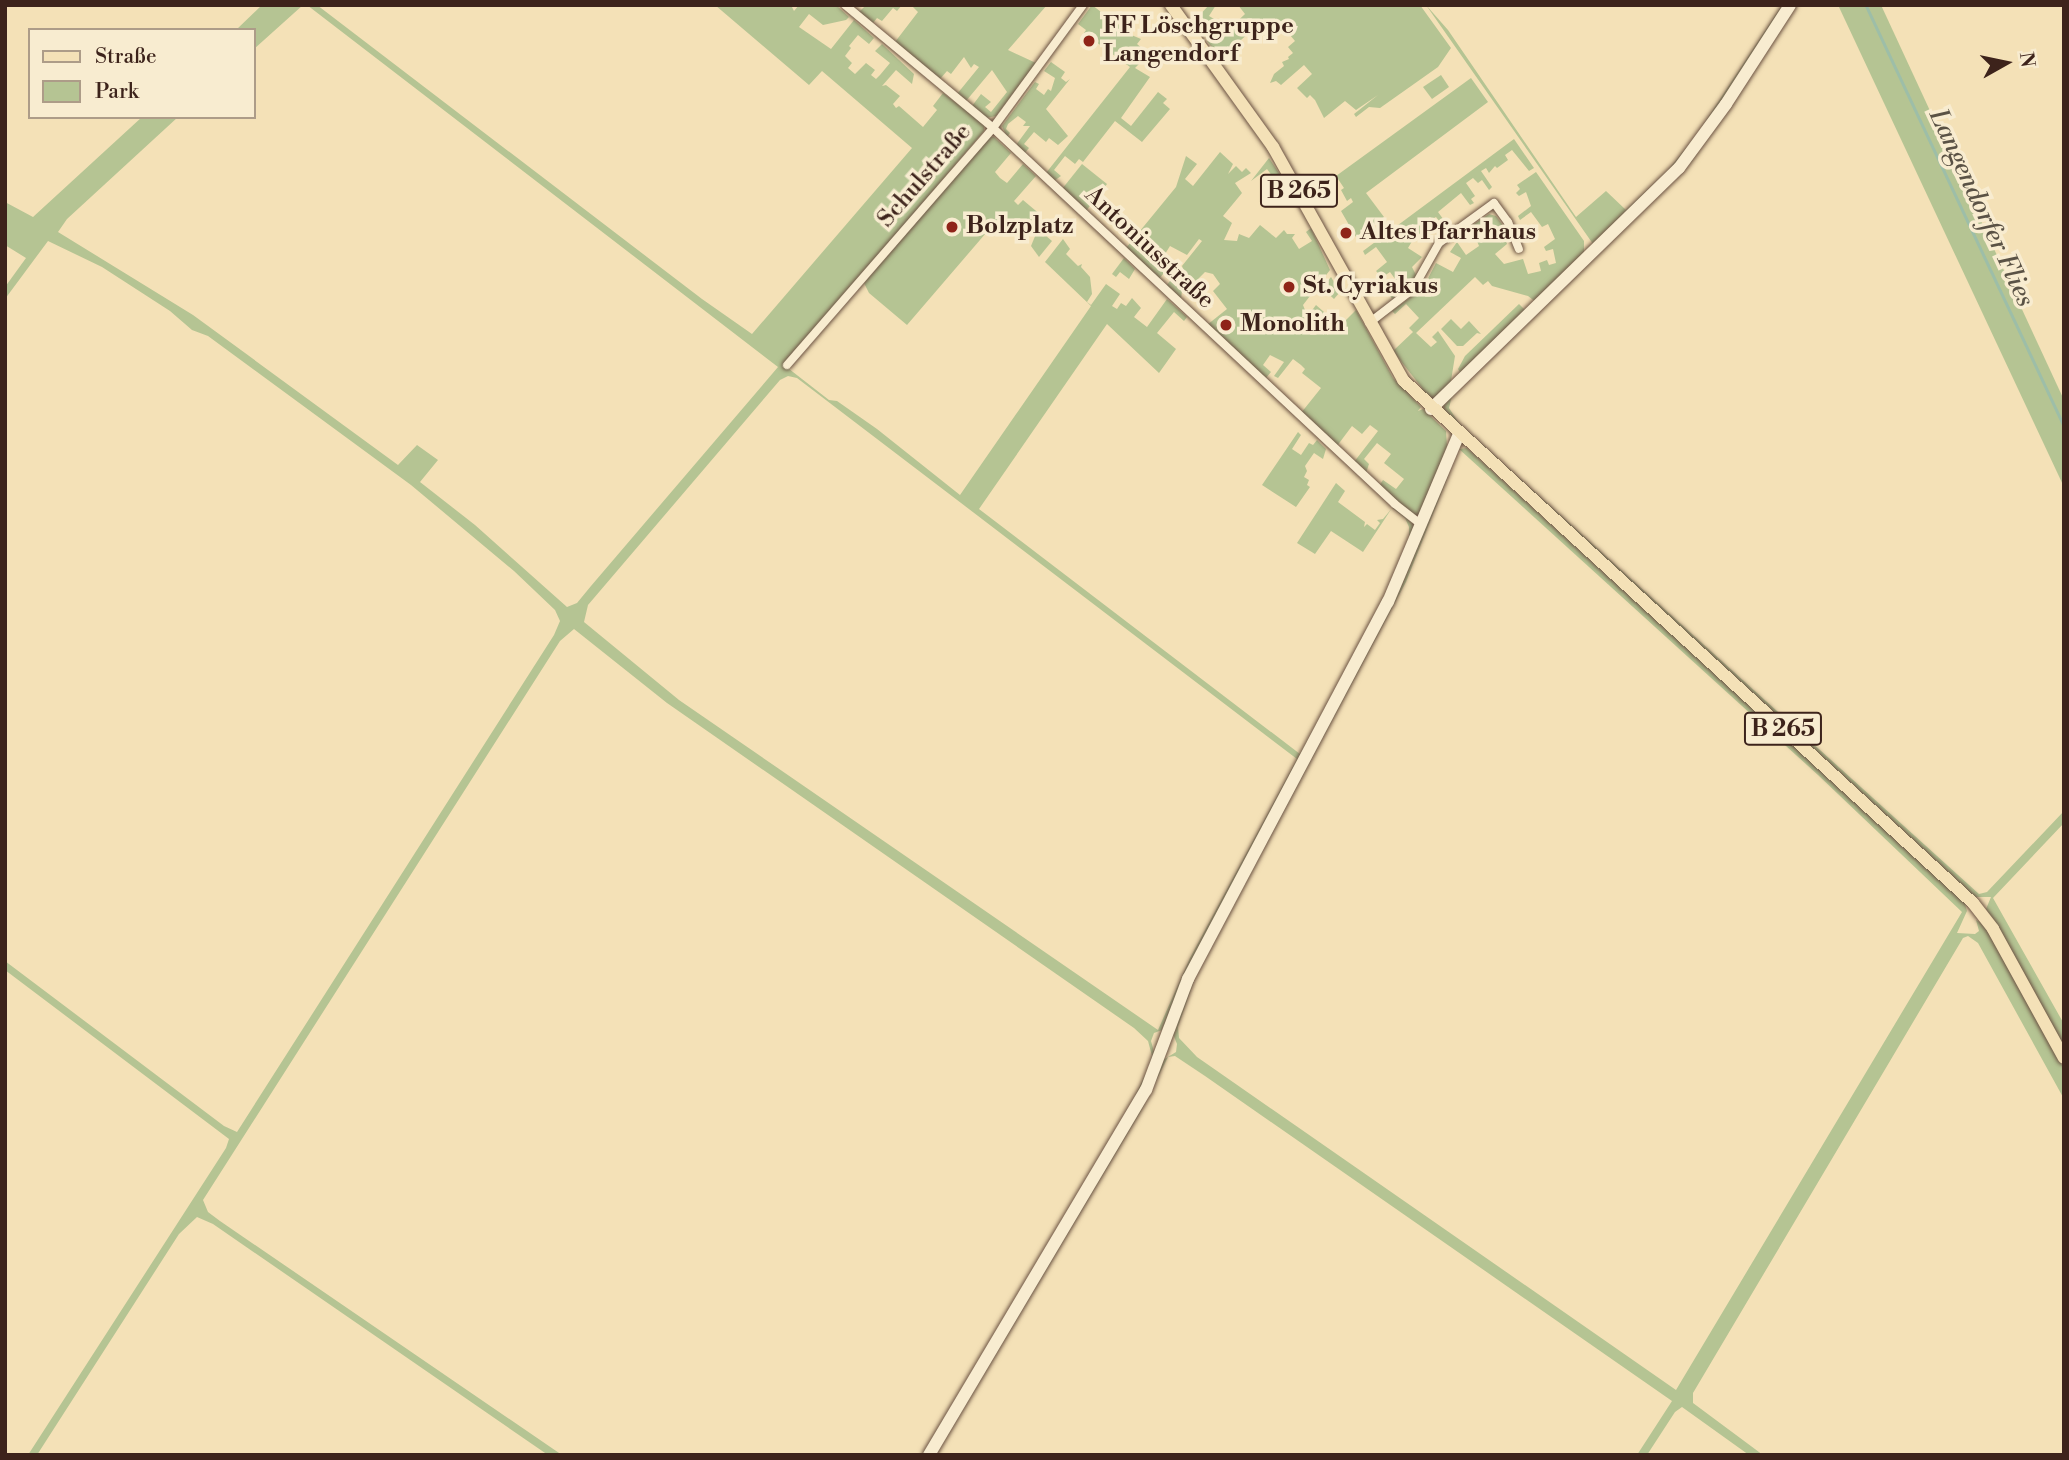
<!DOCTYPE html>
<html>
<head>
<meta charset="utf-8">
<style>
  body { margin:0 }
  #map { position:relative; width:2069px; height:1460px; overflow:hidden; background:#f4e1b7; font-family:"Libre Bodoni",serif }
  div>[style] { position:absolute }
  .green>* { inset:0; background:#b5c493 }
  .stream>* { height:2.5px; margin:-1.25px; padding:0 1.25px; transform-origin:1.25px; border-radius:1.25px; background:#9dbea8 }
  .roads { filter:drop-shadow(0 0 2px #6b5242) drop-shadow(0 0 2px #6b5242) }
  .street>* { height:8px; margin:-4px; padding:0 4px; transform-origin:4px; border-radius:4px; background:#f8ecd0 }
  .secondary>* { height:12px; margin:-6px; padding:0 6px; transform-origin:6px; border-radius:6px; background:#f8ecd0 }
  .primary>* { height:12px; margin:-6px; padding:0 6px; transform-origin:6px; border-radius:6px; background:#f4e1b7 }
  .dots>* { width:19px; height:19px; translate:-50% -50%; box-sizing:border-box; border:4px solid #f8ecd0; border-radius:50% }
  span { translate:-50% -50%; white-space:nowrap; text-align:center; line-height:1.15; -webkit-text-stroke:7px #f8ecd0; paint-order:stroke }
  .shield-label span { padding:2px 5px; background:#f8ecd0; border:2px solid; border-radius:5px; -webkit-text-stroke-width:0 }
  .shield-label { font-size:23px; color:#3d231b; font-weight:700 }
  .poi-label { font-size:24px; color:#3d231b; font-weight:700 }
  .left { translate:0 -50%; text-align:left }
  .street-label { font-size:24px; color:#3d231b }
  .water-label { font-size:26px; color:#5a5245; font-style:italic }
  .frame { position:absolute; inset:0; border:7px solid #3d231b; pointer-events:none }
  .legend { position:absolute; left:28px; top:28px; width:228px; height:91px; box-sizing:border-box; background:#f8ecd0; border:2px solid #ad9c88; margin:0; padding:9px 12px; list-style:none; font-size:21px; color:#3d231b }
  .legend li { display:flex; align-items:center; gap:14px; height:35px }
  .legend b { width:35px; border:2px solid #ad9c88 }
  .north { position:absolute; left:1971px; top:28px; width:70px; height:70px; -webkit-text-stroke:5px #f8ecd0; paint-order:stroke; rotate:81deg; font-size:19px; font-weight:700; line-height:28px; text-align:center; color:#3d231b }
  .north::after { content:''; display:block; margin:auto; width:24px; height:32px; background:#3d231b; clip-path:polygon(50% 0,100% 100%,50% 72%,0 100%) }
</style>
</head>
<body>
<div id="map">
  <div class="green">
    <i style="clip-path:polygon(262px 5px,303px 5px,254px 49px,254px 30px,236px 30px)"></i>
    <i style="clip-path:polygon(evenodd,307px 5px,317px 5px,702px 299px,752px 334px,912px 148px,822px 71px,809px 85px,715px 5px,791px 5px,794px 11px,799px 5px,836px 5px,849px 17px,846px 20px,823px 25px,809px 14px,799px 27px,831px 49px,854px 20px,874px 38px,869px 44px,858px 35px,849px 46px,851px 48px,845px 56px,852px 63px,848px 68px,855px 74px,866px 63px,875px 70px,871px 75px,876px 79px,880px 75px,890px 63px,875px 51px,882px 44px,914px 74px,912px 84px,896px 70px,882px 86px,886px 85px,900px 96px,893px 104px,896px 108px,899px 106px,923px 127px,937px 110px,933px 106px,943px 93px,984px 124px,984px 131px,784px 365px,829px 400px,837px 401px,877px 429px,960px 495px,1091px 306px,1045px 262px,1063px 239px,1070px 249px,1066px 254px,1078px 266px,1082px 264px,1081px 267px,1090px 277px,1092px 294px,1087px 302px,1091px 305px,1106px 284px,1120px 294px,1112px 306px,1117px 309px,1121px 303px,1126px 306px,1132px 298px,1141px 308px,1134px 317px,1147px 327px,1167px 299px,1187px 317px,1184px 321px,1174px 312px,1157px 333px,1176px 349px,1159px 373px,1107px 324px,979px 509px,1300px 754px,1386px 595px,1409px 537px,1409px 527px,1405px 518px,1392px 508px,1363px 552px,1331px 531px,1315px 554px,1297px 543px,1336px 483px,1345px 491px,1338px 502px,1365px 522px,1364px 527px,1367px 524px,1375px 530px,1380px 523px,1377px 520px,1383px 519px,1393px 507px,1413px 524px,1414px 527px,1386px 600px,1162px 1030px,1154px 1033px,1151px 1041px,1155px 1055px,1149px 1075px,926px 1455px,922px 1455px,1126px 1114px,1150px 1065px,1152px 1056px,1148px 1041px,1134px 1028px,667px 703px,574px 629px,560px 641px,203px 1200px,208px 1212px,220px 1221px,562px 1455px,548px 1455px,213px 1224px,197px 1217px,179px 1234px,37px 1455px,28px 1455px,226px 1148px,229px 1139px,5px 970px,5px 961px,224px 1126px,237px 1132px,554px 635px,560px 621px,555px 610px,514px 571px,411px 485px,208px 336px,192px 330px,170px 311px,102px 267px,48px 241px,5px 299px,5px 287px,26px 258px,5px 245px,5px 202px,33px 217px,142px 117px,178px 117px,67px 219px,58px 232px,193px 315px,398px 465px,417px 445px,438px 460px,420px 482px,475px 525px,567px 607px,577px 603px,591px 586px,778px 367px,307px 5px,788px 376px,797px 378px,1297px 759px,1190px 958px,1158px 1030px,679px 700px,584px 622px,588px 605px,780px 380px,788px 376px)"></i>
    <i style="clip-path:polygon(866px 5px,902px 5px,897px 11px,893px 8px,882px 21px,877px 18px,873px 23px,859px 12px)"></i>
    <i style="clip-path:polygon(911px 5px,1047px 5px,1008px 50px,1036px 63px,996px 116px,986px 118px,972px 106px,981px 94px,991px 102px,985px 107px,991px 112px,1007px 92px,992px 70px,966px 101px,957px 94px,979px 67px,974px 64px,971px 68px,964px 57px,951px 74px,947px 71px,940px 79px,895px 42px,918px 12px)"></i>
    <i style="clip-path:polygon(1092px 5px,1118px 25px,1123px 20px,1129px 34px,1141px 39px,1137px 44px,1144px 50px,1139px 57px,1143px 60px,1135px 68px,1150px 77px,1121px 118px,1131px 126px,1158px 92px,1167px 99px,1163px 103px,1170px 109px,1142px 142px,1115px 121px,1083px 162px,1079px 159px,1075px 164px,1065px 156px,1054px 170px,1061px 176px,1054px 181px,1046px 173px,1130px 67px,1084px 33px,1086px 30px,1078px 24px)"></i>
    <i style="clip-path:polygon(1209px 5px,1216px 5px,1209px 16px,1221px 23px,1203px 35px,1195px 20px)"></i>
    <i style="clip-path:polygon(1238px 5px,1420px 5px,1451px 48px,1438px 67px,1380px 108px,1369px 107px,1356px 117px,1354px 114px,1378px 95px,1356px 110px,1345px 101px,1324px 118px,1315px 100px,1310px 95px,1307px 98px,1297px 88px,1312px 74px,1304px 65px,1281px 85px,1276px 81px,1270px 83px,1274px 74px,1284px 66px,1282px 62px,1289px 59px,1288px 57px,1293px 53px,1288px 47px,1295px 41px,1279px 22px,1263px 35px,1256px 27px,1220px 58px,1207px 41px,1228px 30px,1245px 14px)"></i>
    <i style="clip-path:polygon(1426px 5px,1448px 30px,1576px 217px,1606px 191px,1626px 210px,1667px 171px,1695px 137px,1782px 5px,1787px 5px,1689px 152px,1593px 244px)"></i>
    <i style="clip-path:polygon(1793px 5px,1797px 5px,1692px 161px,1452px 396px,1449px 408px,1459px 423px,1979px 894px,1987px 892px,2064px 811px,2064px 823px,1993px 898px,2064px 1024px,2064px 1047px,1986px 909px,1991px 897px,1975px 897px,1444px 411px,1444px 403px,1672px 179px)"></i>
    <i style="clip-path:polygon(1838px 5px,1881px 5px,2064px 400px,2064px 487px)"></i>
    <i style="clip-path:polygon(1051px 62px,1065px 72px,1061px 78px,1066px 82px,1070px 79px,1046px 109px,1068px 136px,1058px 145px,1049px 138px,1046px 142px,1034px 132px,1024px 144px,1029px 148px,1024px 154px,1016px 145px,1030px 126px,1023px 126px,1026px 122px,1018px 116px,1008px 124px,1006px 129px,1010px 133px,1007px 137px,1002px 126px,1035px 82px,1039px 84px,1036px 89px,1044px 95px,1048px 89px,1051px 91px,1055px 78px,1044px 71px)"></i>
    <i style="clip-path:polygon(1441px 75px,1449px 87px,1432px 99px,1423px 87px)"></i>
    <i style="clip-path:polygon(1471px 78px,1488px 102px,1366px 193px,1384px 217px,1356px 237px,1341px 211px,1353px 202px,1351px 198px,1347px 201px,1341px 190px,1344px 188px,1336px 176px)"></i>
    <i style="clip-path:polygon(989px 137px,994px 137px,1011px 153px,995px 172px,1000px 178px,1007px 183px,1023px 164px,1036px 176px,1014px 201px,1018px 205px,1023px 200px,1042px 216px,1021px 240px,998px 219px,907px 325px,869px 293px,864px 283px)"></i>
    <i style="clip-path:polygon(1514px 139px,1534px 168px,1529px 171px,1512px 150px,1505px 155px,1508px 160px,1497px 168px,1495px 166px,1489px 173px,1486px 168px,1481px 171px,1492px 187px,1489px 190px,1482px 180px,1478px 183px,1473px 178px,1466px 183px,1475px 196px,1471px 199px,1474px 203px,1470px 205px,1461px 193px,1438px 212px,1446px 223px,1443px 226px,1436px 217px,1432px 219px,1430px 217px,1419px 225px,1430px 236px,1427px 238px,1414px 231px,1411px 235px,1414px 238px,1408px 248px,1422px 257px,1412px 267px,1416px 275px,1410px 286px,1392px 299px,1390px 296px,1401px 287px,1390px 272px,1378px 280px,1376px 277px,1379px 274px,1376px 271px,1387px 262px,1376px 247px,1365px 255px,1363px 251px)"></i>
    <i style="clip-path:polygon(1220px 152px,1233px 164px,1228px 174px,1236px 166px,1242px 172px,1246px 168px,1251px 173px,1235px 183px,1242px 193px,1223px 216px,1232px 223px,1224px 240px,1237px 241px,1239px 234px,1249px 238px,1260px 225px,1276px 238px,1284px 230px,1287px 234px,1295px 234px,1292px 238px,1299px 249px,1312px 241px,1306px 232px,1311px 228px,1330px 270px,1303px 305px,1305px 310px,1310px 313px,1316px 305px,1324px 312px,1317px 322px,1320px 324px,1324px 319px,1337px 329px,1356px 310px,1393px 378px,1421px 407px,1418px 411px,1423px 409px,1446px 431px,1447px 446px,1420px 514px,1414px 516px,1379px 486px,1383px 480px,1396px 489px,1404px 479px,1384px 463px,1391px 454px,1377px 443px,1364px 459px,1369px 464px,1366px 473px,1354px 462px,1378px 431px,1370px 425px,1362px 434px,1352px 426px,1337px 446px,1301px 413px,1321px 388px,1302px 373px,1305px 369px,1301px 365px,1293px 359px,1278px 378px,1274px 376px,1284px 362px,1270px 355px,1263px 365px,1271px 372px,1265px 379px,1207px 325px,1227px 309px,1213px 291px,1220px 284px,1213px 274px,1205px 272px,1198px 279px,1198px 283px,1193px 278px,1182px 291px,1181px 299px,1166px 286px,1174px 276px,1180px 290px,1187px 281px,1182px 266px,1202px 241px,1199px 239px,1187px 255px,1170px 246px,1160px 262px,1168px 268px,1159px 279px,1126px 248px,1176px 187px,1186px 156px,1197px 164px,1185px 179px,1193px 186px)"></i>
    <i style="clip-path:polygon(1269px 158px,1281px 176px,1276px 181px,1267px 169px,1251px 181px)"></i>
    <i style="clip-path:polygon(1082px 164px,1107px 184px,1086px 211px,1062px 189px)"></i>
    <i style="clip-path:polygon(1536px 172px,1584px 241px,1584px 254px,1537px 303px,1528px 296px,1492px 286px,1488px 281px,1483px 285px,1475px 277px,1416px 333px,1431px 347px,1437px 342px,1432px 337px,1438px 331px,1455px 356px,1450px 387px,1431px 399px,1420px 390px,1422px 388px,1393px 351px,1413px 332px,1409px 328px,1419px 318px,1406px 304px,1395px 314px,1392px 311px,1423px 288px,1436px 263px,1453px 272px,1461px 258px,1450px 252px,1457px 242px,1466px 255px,1479px 246px,1471px 226px,1489px 214px,1496px 216px,1502px 224px,1507px 244px,1495px 254px,1504px 264px,1523px 259px,1528px 274px,1541px 271px,1539px 263px,1547px 260px,1549px 265px,1556px 263px,1553px 249px,1546px 251px,1544px 247px,1555px 239px,1548px 224px,1542px 227px,1531px 212px,1520px 220px,1518px 216px,1531px 206px,1526px 192px,1519px 196px,1516px 193px,1520px 189px,1517px 185px)"></i>
    <i style="clip-path:polygon(1038px 229px,1052px 241px,1039px 257px,1031px 246px)"></i>
    <i style="clip-path:polygon(1124px 258px,1135px 269px,1129px 279px,1120px 272px,1116px 277px,1112px 274px)"></i>
    <i style="clip-path:polygon(1331px 277px,1340px 292px,1334px 299px,1322px 288px)"></i>
    <i style="clip-path:polygon(1519px 304px,1526px 311px,1461px 374px,1458px 369px,1465px 356px)"></i>
    <i style="clip-path:polygon(1451px 319px,1461px 329px,1469px 321px,1481px 334px,1477px 333px,1463px 346px,1457px 346px,1441px 329px)"></i>
    <i style="clip-path:polygon(1298px 432px,1301px 435px,1292px 449px,1301px 455px,1309px 443px,1313px 445px,1317px 440px,1326px 449px,1323px 459px,1314px 453px,1305px 466px,1307px 471px,1304px 477px,1309px 480px,1307px 485px,1310px 487px,1296px 507px,1262px 485px)"></i>
    <i style="clip-path:polygon(1467px 448px,1964px 901px,1967px 911px,1957px 933px,1975px 934px,1979px 931px,1976px 920px,1984px 924px,2064px 1069px,2064px 1099px,1978px 943px,1968px 936px,1963px 938px,1693px 1393px,1693px 1403px,1763px 1455px,1749px 1455px,1682px 1407px,1675px 1412px,1647px 1455px,1637px 1455px,1672px 1401px,1205px 1076px,1175px 1056px,1168px 1057px,1141px 1111px,936px 1455px,1163px 1060px,1176px 1052px,1177px 1044px,1173px 1034px,1177px 1013px,1449px 474px,1406px 582px,1195px 978px,1178px 1027px,1179px 1038px,1197px 1057px,1676px 1390px,1962px 912px,1818px 775px,1459px 449px)"></i>
  </div>
  <div class="stream">
    <i style="left:1866px;top:5px;width:465px;rotate:64.8deg"></i>
  </div>
  <div class="roads">
    <div class="street">
      <i style="left:845px;top:5px;width:192px;rotate:39.7deg"></i>
      <i style="left:993px;top:128px;width:550px;rotate:43.09deg"></i>
      <i style="left:1395px;top:504px;width:33px;rotate:38deg"></i>
      <i style="left:1369px;top:323px;width:56px;rotate:-37.7deg"></i>
      <i style="left:1413px;top:289px;width:53px;rotate:-60.5deg"></i>
      <i style="left:1439px;top:243px;width:68px;rotate:-36deg"></i>
      <i style="left:1494px;top:203px;width:24px;rotate:54deg"></i>
      <i style="left:1508px;top:222px;width:29px;rotate:68deg"></i>
      <i style="left:787px;top:365px;width:314px;rotate:-49deg"></i>
      <i style="left:993px;top:128px;width:152px;rotate:-53.8deg"></i>
    </div>
    <div class="secondary">
      <i style="left:1431px;top:409px;width:346px;rotate:-44.2deg"></i>
      <i style="left:1679px;top:168px;width:79px;rotate:-53.7deg"></i>
      <i style="left:1726px;top:104px;width:118px;rotate:-57.1deg"></i>
      <i style="left:929px;top:1455px;width:425px;rotate:-59.3deg"></i>
      <i style="left:1146px;top:1090px;width:119px;rotate:-69.3deg"></i>
      <i style="left:1188px;top:979px;width:427px;rotate:-62.1deg"></i>
      <i style="left:1388px;top:602px;width:182px;rotate:-67.1deg"></i>
    </div>
    <div class="primary">
      <i style="left:1171px;top:5px;width:175px;rotate:54.3deg"></i>
      <i style="left:1273px;top:147px;width:267px;rotate:60.8deg"></i>
      <i style="left:1403px;top:380px;width:774px;rotate:42.54deg"></i>
      <i style="left:1973px;top:903px;width:33px;rotate:52deg"></i>
      <i style="left:1993px;top:929px;width:147px;rotate:61.2deg"></i>
    </div>
  </div>
  <div class="dots">
    <i style="left:1089px;top:41px;background:#8f2418"></i>
    <i style="left:952px;top:227px;background:#8f2418"></i>
    <i style="left:1346px;top:233px;background:#8f2418"></i>
    <i style="left:1289px;top:287px;background:#8f2418"></i>
    <i style="left:1226px;top:325px;background:#8f2418"></i>
  </div>
  <div class="shield-label">
    <span style="left:1299px;top:191px">B 265</span>
    <span style="left:1783px;top:729px">B 265</span>
  </div>
  <div class="poi-label">
    <span class="left" style="left:1103px;top:41px">FF Löschgruppe<br>Langendorf</span>
    <span class="left" style="left:966px;top:227px">Bolzplatz</span>
    <span class="left" style="left:1360px;top:233px">Altes Pfarrhaus</span>
    <span class="left" style="left:1303px;top:287px">St. Cyriakus</span>
    <span class="left" style="left:1240px;top:325px">Monolith</span>
  </div>
  <div class="street-label">
    <span style="left:925px;top:176px;rotate:-49deg">Schulstraße</span>
    <span style="left:1149px;top:248px;rotate:43deg">Antoniusstraße</span>
  </div>
  <div class="water-label">
    <span style="left:1981px;top:208px;rotate:65deg">Langendorfer Flies</span>
  </div>
  <div class="frame"></div>
  <ul class="legend">
  <li><b style="height:9px;background:#f4e1b7"></b>Straße</li>
  <li><b style="height:19px;background:#b5c493"></b>Park</li>
  </ul>
  <div class="north">N</div>
</div>
</body>
</html>
